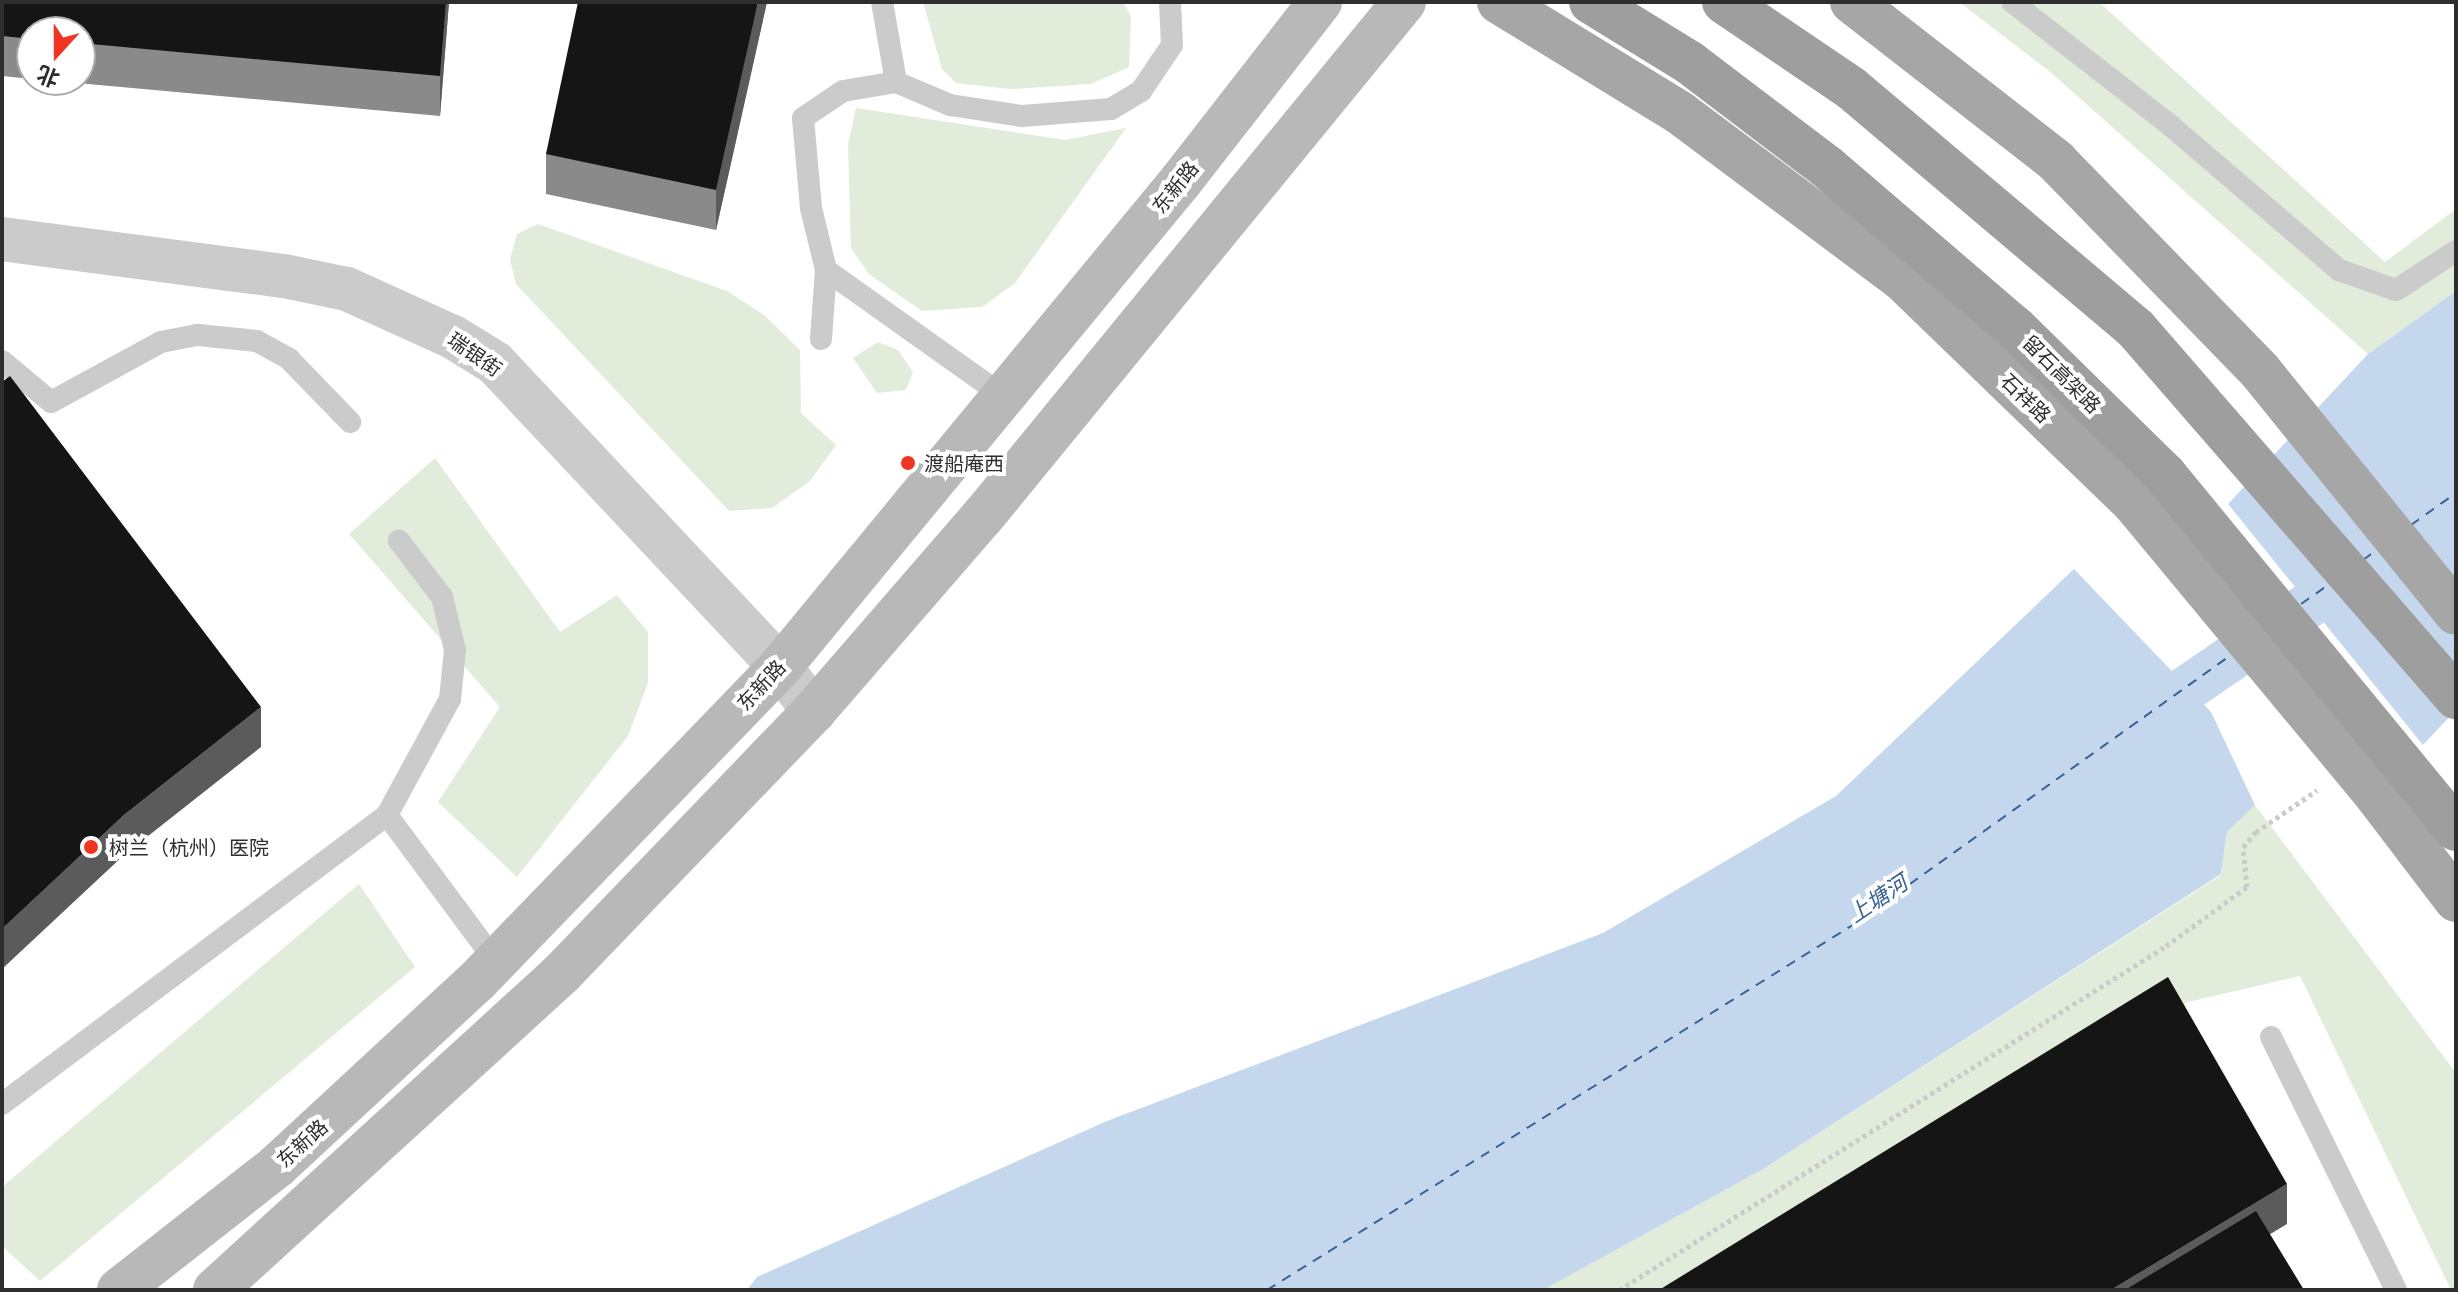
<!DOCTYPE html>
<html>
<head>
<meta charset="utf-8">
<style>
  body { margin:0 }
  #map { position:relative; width:2458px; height:1292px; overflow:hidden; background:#fff; font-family:Quicksand,"Noto Sans SC",sans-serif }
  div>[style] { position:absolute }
  .green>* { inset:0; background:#e1ecda }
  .water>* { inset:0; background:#c5d7ed }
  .canal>* { height:46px; margin:-23px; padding:0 23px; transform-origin:23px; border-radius:23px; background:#c5d7ed }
  .ferry>* { height:2px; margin-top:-1px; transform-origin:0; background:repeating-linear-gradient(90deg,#376195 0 10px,transparent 0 18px) }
  .path>* { height:5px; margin-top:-2.5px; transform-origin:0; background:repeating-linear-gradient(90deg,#cbcbcb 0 4px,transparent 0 8px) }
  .service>* { height:22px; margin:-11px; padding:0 11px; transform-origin:11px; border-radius:11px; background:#cbcbcb }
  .minor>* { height:44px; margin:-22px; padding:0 22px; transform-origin:22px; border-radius:22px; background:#cbcbcb }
  .secondary>* { height:44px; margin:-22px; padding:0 22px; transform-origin:22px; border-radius:22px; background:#b8b8b8 }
  .primary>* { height:44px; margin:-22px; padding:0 22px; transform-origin:22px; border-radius:22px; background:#a6a6a6 }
  .primary-bridge>* { height:44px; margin:-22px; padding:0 22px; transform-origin:22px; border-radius:22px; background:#a6a6a6 }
  .trunk-bridge>* { height:44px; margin:-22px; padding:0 22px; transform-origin:22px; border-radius:22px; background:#9e9e9e }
  .wall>* { inset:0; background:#8a8a8a }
  .shaded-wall>* { inset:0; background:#5b5b5b }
  .building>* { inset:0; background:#151515 }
  .dots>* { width:22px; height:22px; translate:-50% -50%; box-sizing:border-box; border:4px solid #fff; border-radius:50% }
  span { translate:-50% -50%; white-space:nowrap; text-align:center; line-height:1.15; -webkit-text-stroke:8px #fff; paint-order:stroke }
  .street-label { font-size:20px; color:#2e2e2e }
  .poi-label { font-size:20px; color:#2e2e2e }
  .left { translate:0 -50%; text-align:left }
  .water-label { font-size:22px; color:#376195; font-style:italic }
  .frame { position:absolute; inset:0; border:4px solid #2e2e2e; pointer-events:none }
  .north { position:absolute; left:16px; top:16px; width:80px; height:80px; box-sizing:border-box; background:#fff; border:2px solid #ababab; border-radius:50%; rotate:201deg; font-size:22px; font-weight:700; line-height:32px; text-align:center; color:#2e2e2e }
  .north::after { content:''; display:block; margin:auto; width:28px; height:36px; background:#f03524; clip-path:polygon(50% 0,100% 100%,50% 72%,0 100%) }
</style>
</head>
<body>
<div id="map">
  <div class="green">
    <i style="clip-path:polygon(923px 2px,1123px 2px,1131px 16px,1129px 67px,1091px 84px,1010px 89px,956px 83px,942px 69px)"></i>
    <i style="clip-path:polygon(1959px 2px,2099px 2px,2385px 262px,2456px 209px,2456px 291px,2368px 354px,2049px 71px)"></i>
    <i style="clip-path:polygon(856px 108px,1065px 140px,1126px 128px,1015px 283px,982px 307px,922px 311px,869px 274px,851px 248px,848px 145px)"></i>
    <i style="clip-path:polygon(538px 224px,727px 291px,764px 315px,800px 350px,801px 413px,836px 445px,810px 481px,772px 508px,729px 511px,516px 284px,510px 259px,517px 234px)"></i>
    <i style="clip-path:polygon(878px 342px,898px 350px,913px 372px,906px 390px,877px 393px,853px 358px)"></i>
    <i style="clip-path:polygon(435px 458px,560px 632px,617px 595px,648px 632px,648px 683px,628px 736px,517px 877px,438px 802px,500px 707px,349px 534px)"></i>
    <i style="clip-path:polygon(2255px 805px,2456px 1073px,2456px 1290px,2451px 1290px,2300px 976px,2188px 1002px,2103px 1038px,1699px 1290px,1543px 1290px,1765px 1168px,2221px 875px,2227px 832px)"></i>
    <i style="clip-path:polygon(359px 884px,415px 967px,40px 1281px,2px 1246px,2px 1187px)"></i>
  </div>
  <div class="water">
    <i style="clip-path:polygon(2456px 291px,2456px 710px,2423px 745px,2228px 504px,2368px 354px)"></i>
    <i style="clip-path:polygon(2074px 569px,2211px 712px,2255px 805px,2227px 832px,2221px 874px,1765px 1168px,1543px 1290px,747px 1290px,757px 1277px,1107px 1121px,1603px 933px,1836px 796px)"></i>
  </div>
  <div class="canal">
    <i style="left:2138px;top:722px;width:386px;rotate:-34.4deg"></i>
  </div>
  <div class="ferry">
    <i style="left:2411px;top:525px;width:55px;rotate:-35.4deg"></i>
    <i style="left:2363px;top:560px;width:17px;rotate:-36deg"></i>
    <i style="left:2301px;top:604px;width:33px;rotate:-35deg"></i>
    <i style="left:1267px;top:1290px;width:688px;rotate:-31.93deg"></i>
    <i style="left:1851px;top:926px;width:467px;rotate:-35.5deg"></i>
  </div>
  <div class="path">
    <i style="left:1619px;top:1290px;width:646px;rotate:-32.17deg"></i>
    <i style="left:2166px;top:946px;width:100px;rotate:-36.1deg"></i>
    <i style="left:2247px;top:887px;width:40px;rotate:-95.7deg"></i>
    <i style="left:2243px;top:847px;width:20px;rotate:-49deg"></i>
    <i style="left:2256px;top:832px;width:74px;rotate:-34.5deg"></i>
  </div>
  <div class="service">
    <i style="left:2012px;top:2px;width:202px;rotate:37.9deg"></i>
    <i style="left:2171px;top:126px;width:221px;rotate:40.6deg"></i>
    <i style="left:2339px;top:270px;width:60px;rotate:19.3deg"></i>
    <i style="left:2396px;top:290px;width:72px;rotate:-33deg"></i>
    <i style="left:896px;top:82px;width:59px;rotate:23.1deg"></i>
    <i style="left:950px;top:105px;width:73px;rotate:8.7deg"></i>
    <i style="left:1022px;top:116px;width:89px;rotate:-4.5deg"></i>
    <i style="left:1111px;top:109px;width:35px;rotate:-31deg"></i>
    <i style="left:1141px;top:91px;width:55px;rotate:-56deg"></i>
    <i style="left:1172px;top:45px;width:43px;rotate:-92.7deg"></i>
    <i style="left:826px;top:270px;width:217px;rotate:35.4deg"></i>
    <i style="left:821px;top:339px;width:69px;rotate:-85.9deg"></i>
    <i style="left:826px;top:270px;width:64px;rotate:-103.6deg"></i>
    <i style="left:811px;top:208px;width:90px;rotate:-95.1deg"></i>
    <i style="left:803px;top:118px;width:48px;rotate:-34deg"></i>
    <i style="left:843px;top:91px;width:54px;rotate:-9.6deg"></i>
    <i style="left:896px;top:82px;width:81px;rotate:-99.9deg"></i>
    <i style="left:2px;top:361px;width:64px;rotate:39.9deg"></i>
    <i style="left:51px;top:402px;width:125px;rotate:-28.6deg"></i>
    <i style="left:161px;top:342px;width:38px;rotate:-11deg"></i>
    <i style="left:198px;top:335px;width:59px;rotate:5.8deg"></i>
    <i style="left:257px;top:341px;width:37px;rotate:29deg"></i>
    <i style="left:289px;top:359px;width:88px;rotate:45.9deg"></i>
    <i style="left:387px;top:815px;width:183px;rotate:53.4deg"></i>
    <i style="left:2271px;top:1037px;width:282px;rotate:63.7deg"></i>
    <i style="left:2px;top:1104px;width:481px;rotate:-36.9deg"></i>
    <i style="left:387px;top:815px;width:132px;rotate:-61.5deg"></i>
    <i style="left:450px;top:699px;width:49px;rotate:-84.2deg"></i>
    <i style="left:455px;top:650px;width:55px;rotate:-103.8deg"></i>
    <i style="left:442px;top:597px;width:71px;rotate:-127.5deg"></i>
  </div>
  <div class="minor">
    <i style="left:2px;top:239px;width:284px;rotate:7.5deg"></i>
    <i style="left:284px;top:276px;width:64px;rotate:11.7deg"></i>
    <i style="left:347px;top:289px;width:116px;rotate:24.4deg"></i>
    <i style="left:453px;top:337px;width:49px;rotate:31.8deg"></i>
    <i style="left:495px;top:363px;width:417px;rotate:46.8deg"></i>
    <i style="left:780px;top:667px;width:56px;rotate:52.3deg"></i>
  </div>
  <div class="secondary">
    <i style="left:119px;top:1290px;width:201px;rotate:-38.1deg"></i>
    <i style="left:277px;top:1166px;width:271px;rotate:-42.8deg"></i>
    <i style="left:476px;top:982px;width:438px;rotate:-46deg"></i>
    <i style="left:780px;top:667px;width:629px;rotate:-50.49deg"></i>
    <i style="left:1180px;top:182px;width:228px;rotate:-52.1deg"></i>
    <i style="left:215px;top:1290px;width:470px;rotate:-42.4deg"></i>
    <i style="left:562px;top:973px;width:364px;rotate:-46.1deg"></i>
    <i style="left:814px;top:711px;width:259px;rotate:-49.1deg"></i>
    <i style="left:984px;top:515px;width:663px;rotate:-50.69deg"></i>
  </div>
  <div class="primary">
    <i style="left:1499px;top:2px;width:212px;rotate:31.5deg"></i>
    <i style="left:1680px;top:113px;width:279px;rotate:36.8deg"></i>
    <i style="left:1903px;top:280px;width:320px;rotate:44deg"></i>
    <i style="left:1852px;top:2px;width:259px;rotate:37.9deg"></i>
    <i style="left:2056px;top:161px;width:293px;rotate:45.8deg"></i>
    <i style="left:2260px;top:371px;width:311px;rotate:51deg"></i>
    <i style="left:2376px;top:795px;width:132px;rotate:52.7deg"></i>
  </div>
  <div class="primary-bridge">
    <i style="left:2133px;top:502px;width:381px;rotate:50.3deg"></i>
  </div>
  <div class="trunk-bridge">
    <i style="left:1591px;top:2px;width:116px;rotate:31.6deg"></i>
    <i style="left:1690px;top:63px;width:172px;rotate:37.2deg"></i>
    <i style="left:1827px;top:167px;width:248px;rotate:40.6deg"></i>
    <i style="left:2015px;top:328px;width:210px;rotate:44.4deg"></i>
    <i style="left:2165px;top:475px;width:458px;rotate:50.6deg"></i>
    <i style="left:1724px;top:2px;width:153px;rotate:34.1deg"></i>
    <i style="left:1851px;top:88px;width:373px;rotate:40.2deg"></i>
    <i style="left:2136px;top:329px;width:488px;rotate:49deg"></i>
  </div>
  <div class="wall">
    <i style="clip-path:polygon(2px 2px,449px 2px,440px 116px,44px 80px,80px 80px,80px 32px,32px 32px,32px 79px,2px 76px)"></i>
    <i style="clip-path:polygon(767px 2px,716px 230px,546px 194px,546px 154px)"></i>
  </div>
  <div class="shaded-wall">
    <i style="clip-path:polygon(446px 2px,449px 2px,440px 116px,440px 76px)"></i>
    <i style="clip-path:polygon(758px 2px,767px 2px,716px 230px,716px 190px)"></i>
    <i style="clip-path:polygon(261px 707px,261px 747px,124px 855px,2px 969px,2px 929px,124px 815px)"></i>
    <i style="clip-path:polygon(2287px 1184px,2287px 1224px,2177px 1290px,2111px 1290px)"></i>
  </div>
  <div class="building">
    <i style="clip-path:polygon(2px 2px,446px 2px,440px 76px,80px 43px,80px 32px,32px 32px,32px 39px,2px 36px)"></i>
    <i style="clip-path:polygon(578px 2px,758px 2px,716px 190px,546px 154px)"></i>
    <i style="clip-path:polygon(10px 376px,261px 707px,124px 815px,2px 929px,2px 382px)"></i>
    <i style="clip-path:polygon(2168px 977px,2287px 1184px,2111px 1290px,1659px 1290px)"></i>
    <i style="clip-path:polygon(2256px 1211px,2304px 1290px,2125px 1290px)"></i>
  </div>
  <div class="dots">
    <i style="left:908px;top:463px;background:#f03524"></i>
    <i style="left:91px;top:847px;background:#f03524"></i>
  </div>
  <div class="street-label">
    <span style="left:1175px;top:187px;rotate:-51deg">东新路</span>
    <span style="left:475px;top:354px;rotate:35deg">瑞银街</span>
    <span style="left:2062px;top:374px;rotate:45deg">留石高架路</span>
    <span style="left:2026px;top:398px;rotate:44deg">石祥路</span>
    <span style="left:761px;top:685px;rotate:-47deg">东新路</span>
    <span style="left:302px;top:1143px;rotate:-42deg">东新路</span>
  </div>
  <div class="poi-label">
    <span class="left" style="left:924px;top:463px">渡船庵西</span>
    <span class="left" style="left:109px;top:847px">树兰（杭州）医院</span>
  </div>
  <div class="water-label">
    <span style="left:1878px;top:899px;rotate:-34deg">上塘河</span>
  </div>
  <div class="frame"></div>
  <div class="north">北</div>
</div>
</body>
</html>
